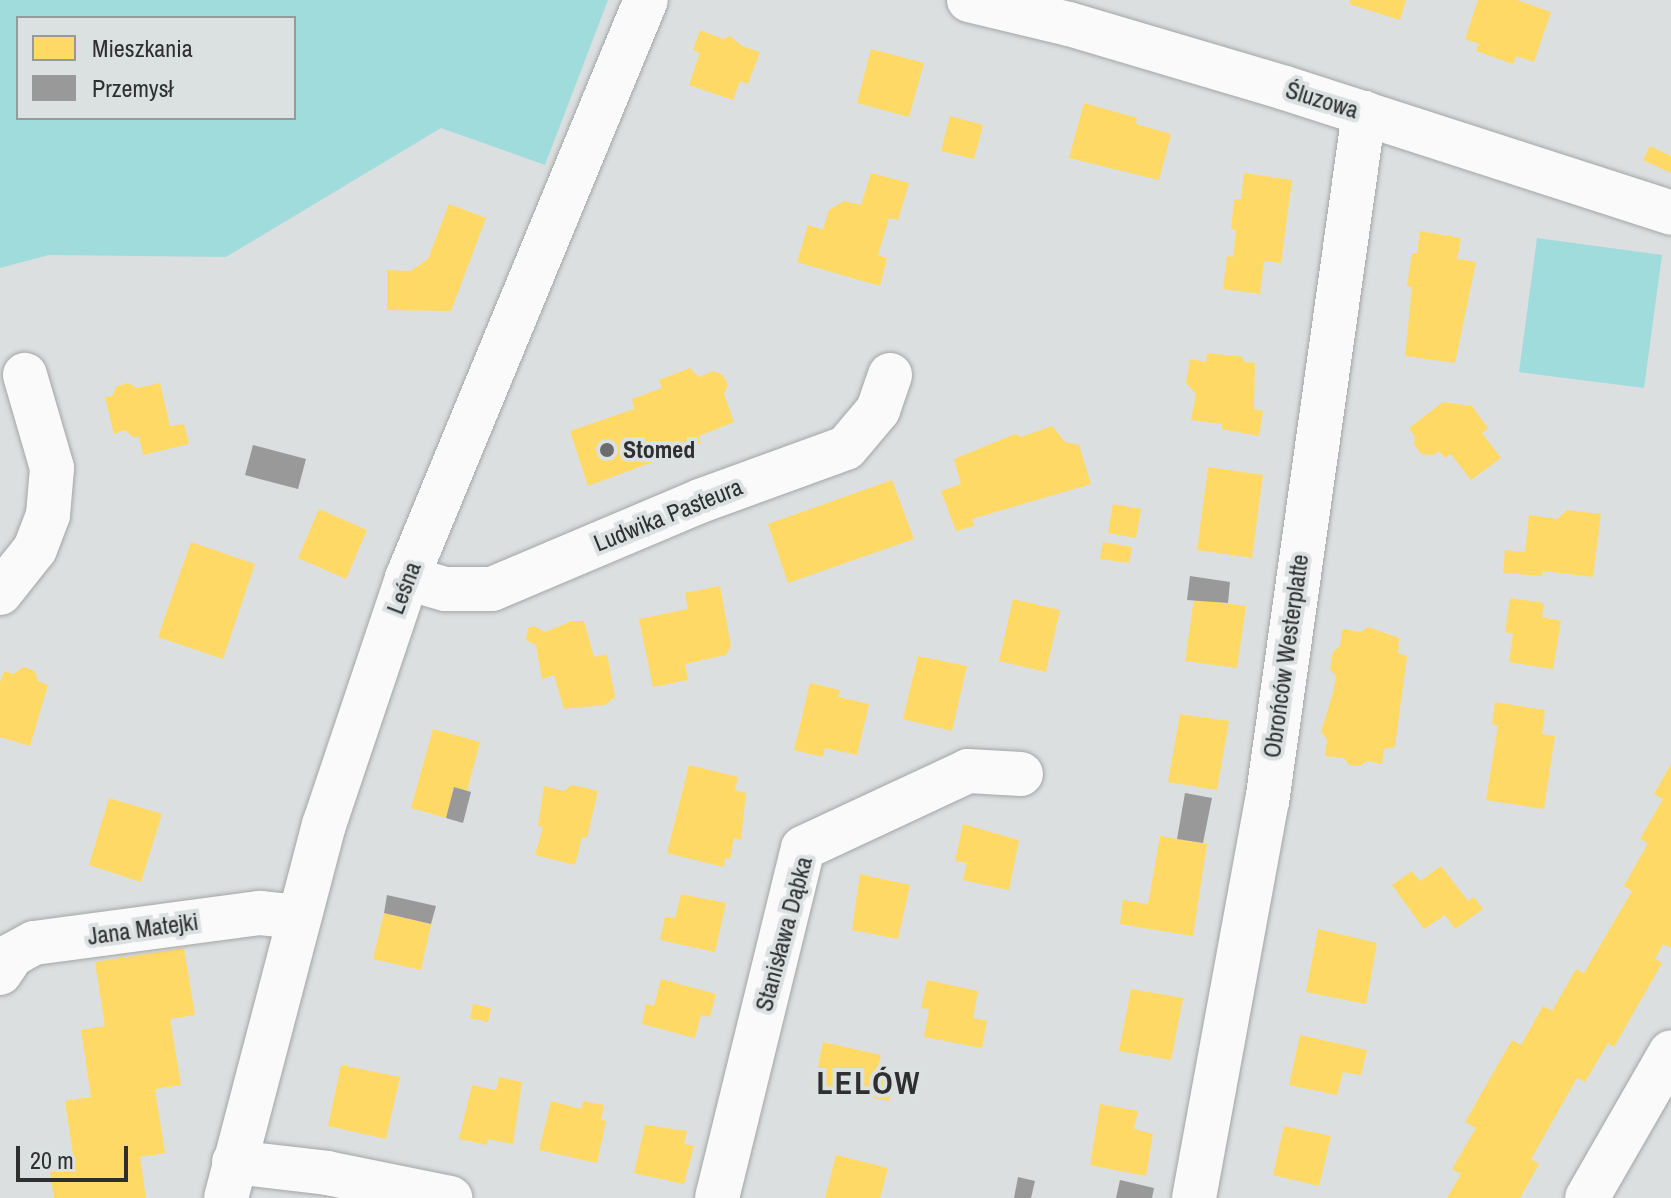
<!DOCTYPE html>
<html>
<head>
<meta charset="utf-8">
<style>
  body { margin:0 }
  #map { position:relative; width:1671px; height:1198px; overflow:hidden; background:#dcdfdf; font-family:"Archivo Narrow",sans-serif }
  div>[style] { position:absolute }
  .green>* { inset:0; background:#a0dcdb }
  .homes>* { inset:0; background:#ffd966 }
  .industry>* { inset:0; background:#999 }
  .roads { filter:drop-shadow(0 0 2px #a4a6a6) drop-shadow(0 0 2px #a4a6a6) }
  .street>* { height:44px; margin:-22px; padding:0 22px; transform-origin:22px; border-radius:22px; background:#fafafa }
  .dots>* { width:22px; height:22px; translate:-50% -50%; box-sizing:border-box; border:4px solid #dbe0e0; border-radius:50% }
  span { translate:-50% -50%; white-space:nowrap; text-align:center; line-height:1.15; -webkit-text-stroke:8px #dbe0e0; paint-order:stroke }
  .street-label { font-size:24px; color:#2e3030 }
  .poi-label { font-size:24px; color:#2e3030; font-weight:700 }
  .left { translate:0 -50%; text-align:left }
  .district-label { font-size:32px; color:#2e3030; font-weight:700; letter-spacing:2px }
  .legend { position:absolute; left:16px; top:16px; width:280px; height:104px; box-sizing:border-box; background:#dbe0e0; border:2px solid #969a9a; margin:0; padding:10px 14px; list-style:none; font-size:24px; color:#2e3030 }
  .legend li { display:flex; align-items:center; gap:16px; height:40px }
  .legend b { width:40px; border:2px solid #969a9a }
  .scale { position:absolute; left:16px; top:1146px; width:112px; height:36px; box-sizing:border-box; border:4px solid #2e3030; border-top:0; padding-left:10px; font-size:24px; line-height:28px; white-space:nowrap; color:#2e3030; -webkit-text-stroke:6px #dbe0e0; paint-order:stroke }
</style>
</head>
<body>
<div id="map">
  <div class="green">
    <i style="clip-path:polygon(evenodd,0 0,608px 0,545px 165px,441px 128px,226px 257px,49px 255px,0 268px,0 0,294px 18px,294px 118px,18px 118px,18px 18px,294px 18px)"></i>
    <i style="clip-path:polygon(1537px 238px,1662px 255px,1644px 388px,1519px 372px)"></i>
  </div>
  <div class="homes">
    <i style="clip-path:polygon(1350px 0,1406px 0,1400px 20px,1349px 4px)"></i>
    <i style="clip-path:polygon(1478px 0,1517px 0,1551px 12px,1534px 62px,1516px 56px,1513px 64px,1476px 51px,1479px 44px,1465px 39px)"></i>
    <i style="clip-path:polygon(700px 30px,723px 39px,730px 36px,742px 46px,760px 52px,748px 84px,740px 81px,733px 100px,689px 85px,700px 53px,693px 50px)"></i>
    <i style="clip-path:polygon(871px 49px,924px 63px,909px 117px,857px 103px)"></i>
    <i style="clip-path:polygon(1084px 103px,1137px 118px,1136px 124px,1171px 134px,1159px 180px,1069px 158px)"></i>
    <i style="clip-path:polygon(950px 116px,983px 125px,974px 159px,941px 151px)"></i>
    <i style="clip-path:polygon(1650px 146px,1671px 156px,1671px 173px,1643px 160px)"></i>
    <i style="clip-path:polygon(871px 173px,909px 183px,898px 220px,889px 218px,878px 255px,887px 258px,880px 286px,797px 262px,808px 225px,823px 230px,829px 210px,844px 201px,861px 205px)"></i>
    <i style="clip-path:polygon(1244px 173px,1292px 180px,1281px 263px,1264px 261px,1260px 294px,1223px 289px,1227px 256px,1233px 257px,1236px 230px,1231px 229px,1234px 199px,1241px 199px)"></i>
    <i style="clip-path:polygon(449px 204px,486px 218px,451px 311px,387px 310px,387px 270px,411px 271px,428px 259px)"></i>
    <i style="clip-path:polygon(1420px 231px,1461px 238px,1457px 259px,1476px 262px,1455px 363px,1405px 356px,1412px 287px,1407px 286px,1412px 253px,1417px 253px)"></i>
    <i style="clip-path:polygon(1207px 353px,1243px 357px,1244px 362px,1255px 363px,1254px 409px,1263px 411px,1259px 436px,1222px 429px,1222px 424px,1191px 420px,1196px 394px,1186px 383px,1190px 359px,1206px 362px)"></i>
    <i style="clip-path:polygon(690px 368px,699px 377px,713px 371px,723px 375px,728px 385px,724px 394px,734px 422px,699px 436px,701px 443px,685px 449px,681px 443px,656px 452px,658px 460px,588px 486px,570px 431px,634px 409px,632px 399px,662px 388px,659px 380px)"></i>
    <i style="clip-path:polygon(128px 383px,137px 388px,160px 383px,170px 426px,184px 424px,189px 444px,143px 455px,139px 436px,134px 438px,125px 430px,114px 434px,105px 397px,112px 396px,117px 386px)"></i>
    <i style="clip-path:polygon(1443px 402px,1472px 406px,1488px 428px,1482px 433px,1501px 458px,1471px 480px,1451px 454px,1445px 458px,1439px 451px,1433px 455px,1421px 454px,1414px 444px,1415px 437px,1409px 428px)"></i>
    <i style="clip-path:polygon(1052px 426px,1065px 442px,1079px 445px,1091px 484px,972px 519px,974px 526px,956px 531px,941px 491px,961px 484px,954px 459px,1015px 434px,1021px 437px)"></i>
    <i style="clip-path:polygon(1208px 467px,1263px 475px,1252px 558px,1197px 550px)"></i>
    <i style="clip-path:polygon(892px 480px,914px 539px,788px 583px,768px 524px)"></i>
    <i style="clip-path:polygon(1113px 504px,1141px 509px,1136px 538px,1108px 533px)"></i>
    <i style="clip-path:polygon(319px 509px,367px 530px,346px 579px,298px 558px)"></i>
    <i style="clip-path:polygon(1567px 510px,1601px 514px,1593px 577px,1543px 571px,1542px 576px,1503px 573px,1505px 550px,1525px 552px,1529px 515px,1557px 519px)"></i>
    <i style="clip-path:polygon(191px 542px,255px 564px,223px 659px,158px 637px)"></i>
    <i style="clip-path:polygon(1103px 542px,1132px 547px,1129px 563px,1100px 559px)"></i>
    <i style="clip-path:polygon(720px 586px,731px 646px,726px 655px,685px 664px,688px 680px,653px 687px,639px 619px,688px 609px,685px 593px)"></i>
    <i style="clip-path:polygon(1510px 598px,1544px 603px,1542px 617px,1561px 621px,1553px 669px,1509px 662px,1513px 634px,1505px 632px)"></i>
    <i style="clip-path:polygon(1013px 599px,1060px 610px,1046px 672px,999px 661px)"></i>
    <i style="clip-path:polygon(1194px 599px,1246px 606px,1237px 668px,1185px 661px)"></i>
    <i style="clip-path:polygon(572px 621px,584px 621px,594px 657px,607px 654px,615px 697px,605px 705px,564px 709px,554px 675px,542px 679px,536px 645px,526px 640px,528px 628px,534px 626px,545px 632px)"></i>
    <i style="clip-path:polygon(1368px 627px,1399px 638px,1398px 653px,1407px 656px,1395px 747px,1384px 749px,1382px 764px,1367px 761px,1360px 766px,1349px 765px,1344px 758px,1325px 756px,1327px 739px,1321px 732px,1333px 693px,1336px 676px,1330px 669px,1333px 652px,1340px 646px,1342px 629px,1361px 632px)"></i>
    <i style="clip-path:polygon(918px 656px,967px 666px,952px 731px,903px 719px)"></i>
    <i style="clip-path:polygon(23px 667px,35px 671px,38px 681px,48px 685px,30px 746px,0 737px,0 682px,4px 671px,14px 674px)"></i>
    <i style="clip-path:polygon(810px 683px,840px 690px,838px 697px,869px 704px,857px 755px,825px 748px,823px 757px,794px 750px)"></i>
    <i style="clip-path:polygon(1495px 702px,1545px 710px,1542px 734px,1555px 736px,1544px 809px,1486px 800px,1498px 726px,1492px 724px)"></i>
    <i style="clip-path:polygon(1180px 714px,1229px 721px,1217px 790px,1168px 782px)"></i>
    <i style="clip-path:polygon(433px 729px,480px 742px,467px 791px,454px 787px,446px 818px,411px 808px)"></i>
    <i style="clip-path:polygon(1671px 764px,1671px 948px,1663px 944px,1655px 959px,1662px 963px,1614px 1047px,1608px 1043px,1585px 1082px,1577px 1078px,1531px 1159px,1539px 1164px,1520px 1198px,1447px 1198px,1461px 1174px,1452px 1169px,1476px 1128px,1465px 1122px,1512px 1040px,1521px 1045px,1543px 1006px,1552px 1011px,1576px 969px,1584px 973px,1632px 891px,1624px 886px,1648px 843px,1640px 839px,1663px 799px,1654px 794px)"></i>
    <i style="clip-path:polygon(689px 765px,738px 777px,735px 790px,746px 793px,741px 840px,734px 838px,730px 859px,725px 858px,724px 867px,667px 853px)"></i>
    <i style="clip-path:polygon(572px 785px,598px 791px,587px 838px,582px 837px,575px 865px,535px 855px,543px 827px,538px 826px,544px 786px,564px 791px)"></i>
    <i style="clip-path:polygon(109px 798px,162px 814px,141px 882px,89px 865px)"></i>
    <i style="clip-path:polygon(963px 824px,1019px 840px,1009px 890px,963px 880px,967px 863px,955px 861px)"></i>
    <i style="clip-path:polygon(1160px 836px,1207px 844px,1193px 936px,1120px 924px,1123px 900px,1148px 904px)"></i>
    <i style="clip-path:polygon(1441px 866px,1468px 901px,1474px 897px,1483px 909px,1455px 929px,1445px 915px,1424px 929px,1392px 885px,1412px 871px,1420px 881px)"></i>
    <i style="clip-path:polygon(860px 874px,910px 885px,898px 939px,852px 930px)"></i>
    <i style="clip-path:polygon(681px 894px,726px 903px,715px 952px,660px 940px,665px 917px,675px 918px)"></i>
    <i style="clip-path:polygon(384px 913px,431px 924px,421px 970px,373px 959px)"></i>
    <i style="clip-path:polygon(1318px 929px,1377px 943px,1366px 1004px,1306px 992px)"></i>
    <i style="clip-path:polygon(184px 948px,195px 1015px,170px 1019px,181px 1085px,155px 1089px,165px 1153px,140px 1157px,146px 1198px,54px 1198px,50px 1172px,75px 1168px,65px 1101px,91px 1097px,81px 1030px,105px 1026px,95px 962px)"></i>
    <i style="clip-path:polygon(661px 979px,716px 994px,710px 1017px,701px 1015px,695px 1038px,642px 1024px,646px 1004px,654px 1006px)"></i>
    <i style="clip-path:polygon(927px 980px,978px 991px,973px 1018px,987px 1021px,982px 1048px,924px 1037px,929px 1009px,921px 1008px)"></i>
    <i style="clip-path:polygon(1131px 989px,1183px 998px,1171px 1060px,1119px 1051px)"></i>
    <i style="clip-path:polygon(473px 1004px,491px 1008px,488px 1022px,470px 1018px)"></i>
    <i style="clip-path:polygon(1300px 1035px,1367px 1050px,1361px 1075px,1343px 1072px,1337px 1095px,1289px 1085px)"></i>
    <i style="clip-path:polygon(823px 1042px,881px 1055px,876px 1075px,894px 1080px,889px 1101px,814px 1086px)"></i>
    <i style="clip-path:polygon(341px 1065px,400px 1077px,386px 1139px,328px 1126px)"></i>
    <i style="clip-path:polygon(499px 1077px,522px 1082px,513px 1144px,488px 1139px,487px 1145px,459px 1139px,472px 1085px,496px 1090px)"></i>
    <i style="clip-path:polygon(551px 1101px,581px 1109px,583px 1101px,604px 1105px,601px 1120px,606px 1121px,597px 1163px,539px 1150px)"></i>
    <i style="clip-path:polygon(1100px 1104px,1138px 1111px,1134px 1129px,1153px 1134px,1146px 1176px,1090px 1165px)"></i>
    <i style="clip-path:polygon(645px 1125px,687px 1131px,684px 1144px,694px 1146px,684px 1184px,634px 1173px)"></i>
    <i style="clip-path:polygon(1284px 1126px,1331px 1136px,1319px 1186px,1273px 1175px)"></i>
    <i style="clip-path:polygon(836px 1155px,888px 1168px,880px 1198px,825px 1198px)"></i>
  </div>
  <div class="industry">
    <i style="clip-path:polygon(253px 445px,306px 459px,298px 489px,245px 475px)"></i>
    <i style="clip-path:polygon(1190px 576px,1230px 582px,1228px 603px,1187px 600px)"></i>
    <i style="clip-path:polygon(454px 787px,471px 792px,463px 823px,446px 818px)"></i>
    <i style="clip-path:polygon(1185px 793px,1212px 798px,1203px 843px,1177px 839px)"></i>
    <i style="clip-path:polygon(387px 895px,436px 906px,431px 924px,384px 913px)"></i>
    <i style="clip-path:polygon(1018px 1177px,1035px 1181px,1031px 1198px,1014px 1198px)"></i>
    <i style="clip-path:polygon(1120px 1180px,1154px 1188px,1152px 1198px,1116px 1198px)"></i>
  </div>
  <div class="roads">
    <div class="street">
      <i style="left:969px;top:0;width:103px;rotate:13.5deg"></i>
      <i style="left:1069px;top:24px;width:225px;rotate:16.5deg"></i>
      <i style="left:1285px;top:88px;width:406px;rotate:17.9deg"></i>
      <i style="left:407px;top:578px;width:40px;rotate:16deg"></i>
      <i style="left:445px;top:589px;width:47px"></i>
      <i style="left:492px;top:589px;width:226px;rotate:-22.9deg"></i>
      <i style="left:700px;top:501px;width:155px;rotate:-20deg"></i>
      <i style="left:846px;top:448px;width:50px;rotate:-49.9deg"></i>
      <i style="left:878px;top:410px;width:37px;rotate:-71deg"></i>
      <i style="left:0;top:593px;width:56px;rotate:-51.5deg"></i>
      <i style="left:35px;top:549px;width:36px;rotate:-69deg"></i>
      <i style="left:48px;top:515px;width:47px;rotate:-85.1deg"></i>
      <i style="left:52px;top:468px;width:97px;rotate:-106.2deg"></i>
      <i style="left:0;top:973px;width:22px;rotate:-56deg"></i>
      <i style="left:12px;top:955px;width:25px;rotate:-29deg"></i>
      <i style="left:34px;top:943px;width:228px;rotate:-7.6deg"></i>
      <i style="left:260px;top:913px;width:38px;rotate:6deg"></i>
      <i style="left:234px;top:1162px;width:94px;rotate:6.7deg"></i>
      <i style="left:327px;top:1173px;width:126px;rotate:11.5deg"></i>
      <i style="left:226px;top:1198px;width:386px;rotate:-75.3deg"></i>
      <i style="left:324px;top:825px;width:261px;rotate:-71.4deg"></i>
      <i style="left:407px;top:578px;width:625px;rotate:-67.54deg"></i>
      <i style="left:717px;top:1198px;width:360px;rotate:-76.2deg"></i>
      <i style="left:803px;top:848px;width:182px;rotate:-25deg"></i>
      <i style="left:968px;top:771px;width:53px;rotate:3.2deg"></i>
      <i style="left:1194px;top:1198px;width:403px;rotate:-79.6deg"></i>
      <i style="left:1267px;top:802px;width:696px;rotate:-81.99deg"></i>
      <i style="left:1587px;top:1198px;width:168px;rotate:-60.1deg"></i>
    </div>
  </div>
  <div class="dots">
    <i style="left:607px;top:450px;background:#6b6d6d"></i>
  </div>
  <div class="street-label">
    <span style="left:1322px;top:100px;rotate:17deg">Śluzowa</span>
    <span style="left:668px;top:515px;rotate:-22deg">Ludwika Pasteura</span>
    <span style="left:404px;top:588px;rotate:-69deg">Leśna</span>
    <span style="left:1286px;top:656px;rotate:-82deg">Obrońców Westerplatte</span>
    <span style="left:143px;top:929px;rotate:-8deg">Jana Matejki</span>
    <span style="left:784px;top:934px;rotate:-75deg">Stanisława Dąbka</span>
  </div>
  <div class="poi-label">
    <span class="left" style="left:623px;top:450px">Stomed</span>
  </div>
  <div class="district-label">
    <span style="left:869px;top:1083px">LELÓW</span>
  </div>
  <ul class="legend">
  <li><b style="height:22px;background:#ffd966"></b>Mieszkania</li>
  <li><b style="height:22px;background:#999"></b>Przemysł</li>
  </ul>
  <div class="scale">20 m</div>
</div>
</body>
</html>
